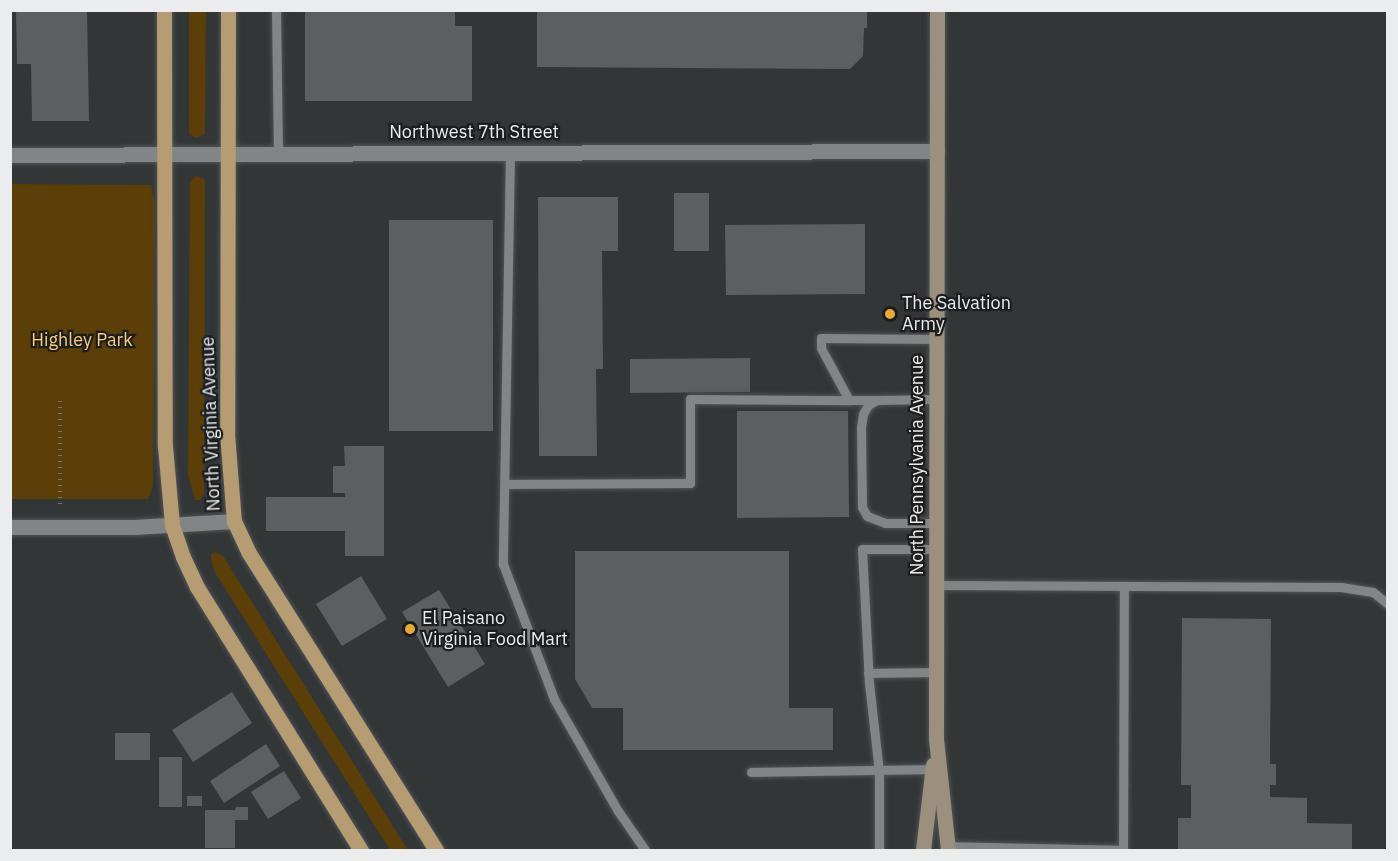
<!DOCTYPE html>
<html>
<head>
<meta charset="utf-8">
<style>
  body { margin:0 }
  #map { position:relative; width:1398px; height:861px; overflow:hidden; background:#323637; font-family:"IBM Plex Sans",sans-serif }
  div>[style] { position:absolute }
  .green>* { inset:0; background:#5b3e08 }
  .building>* { inset:0; background:#5b5f61 }
  .path>* { height:4px; margin-top:-2px; transform-origin:0; background:repeating-linear-gradient(90deg,#727576 0 1.5px,transparent 0 6px) }
  .roads { filter:drop-shadow(0 0 2px #505355) drop-shadow(0 0 2px #505355) }
  .lane>* { height:9px; margin:-4.5px; padding:0 4.5px; transform-origin:4.5px; border-radius:4.5px; background:#818587 }
  .street>* { height:15px; margin:-7.5px; padding:0 7.5px; transform-origin:7.5px; border-radius:7.5px; background:#818587 }
  .secondary>* { height:15px; margin:-7.5px; padding:0 7.5px; transform-origin:7.5px; border-radius:7.5px; background:#9b907d }
  .primary>* { height:15px; margin:-7.5px; padding:0 7.5px; transform-origin:7.5px; border-radius:7.5px; background:#b69c73 }
  .dots>* { width:16px; height:16px; translate:-50% -50%; box-sizing:border-box; border:3px solid #1b1d1e; border-radius:50% }
  span { translate:-50% -50%; white-space:nowrap; text-align:center; line-height:1.15; -webkit-text-stroke:4.5px #1b1d1e; paint-order:stroke }
  .street-label { font-size:18px; color:#eaecee }
  .poi-label { font-size:18px; color:#eaecee }
  .left { translate:0 -50%; text-align:left }
  .park-label { font-size:18px; color:#fdcb81 }
  .frame { position:absolute; inset:0; border:12px solid #eaecee; pointer-events:none }
</style>
</head>
<body>
<div id="map">
  <div class="green">
    <i style="clip-path:polygon(189px 11px,206px 11px,205px 130px,205px 134px,196px 138px,189px 133px)"></i>
    <i style="clip-path:polygon(195px 176px,204px 179px,205px 183px,204px 494px,200px 500px,195px 500px,188px 475px,190px 183px)"></i>
    <i style="clip-path:polygon(11px 184px,151px 185px,155px 204px,153px 486px,148px 499px,11px 499px)"></i>
    <i style="clip-path:polygon(214px 552px,223px 556px,408px 850px,390px 850px,214px 571px,211px 559px,211px 554px)"></i>
  </div>
  <div class="building">
    <i style="clip-path:polygon(16px 10px,87px 10px,89px 121px,32px 121px,31px 64px,17px 64px)"></i>
    <i style="clip-path:polygon(305px 10px,455px 10px,455px 26px,472px 26px,472px 101px,305px 101px)"></i>
    <i style="clip-path:polygon(537px 10px,867px 10px,867px 28px,864px 28px,863px 56px,850px 69px,537px 67px)"></i>
    <i style="clip-path:polygon(674px 193px,709px 193px,709px 251px,674px 251px)"></i>
    <i style="clip-path:polygon(538px 197px,618px 197px,618px 251px,602px 251px,603px 369px,596px 369px,597px 456px,539px 456px)"></i>
    <i style="clip-path:polygon(389px 220px,493px 220px,493px 431px,389px 431px)"></i>
    <i style="clip-path:polygon(865px 224px,865px 294px,726px 295px,725px 225px)"></i>
    <i style="clip-path:polygon(750px 358px,750px 392px,630px 393px,630px 359px)"></i>
    <i style="clip-path:polygon(737px 411px,848px 411px,849px 517px,737px 518px)"></i>
    <i style="clip-path:polygon(344px 446px,384px 446px,384px 556px,345px 556px,345px 531px,266px 531px,266px 497px,345px 497px,345px 493px,333px 493px,333px 466px,345px 466px)"></i>
    <i style="clip-path:polygon(575px 551px,789px 551px,789px 708px,833px 708px,833px 750px,623px 750px,623px 708px,592px 708px,575px 679px)"></i>
    <i style="clip-path:polygon(361px 576px,387px 619px,342px 646px,316px 604px)"></i>
    <i style="clip-path:polygon(439px 590px,485px 664px,448px 687px,402px 612px)"></i>
    <i style="clip-path:polygon(1182px 618px,1271px 619px,1270px 764px,1276px 764px,1276px 785px,1270px 785px,1270px 797px,1307px 798px,1307px 823px,1352px 824px,1352px 850px,1178px 850px,1178px 818px,1191px 818px,1191px 785px,1181px 785px)"></i>
    <i style="clip-path:polygon(232px 692px,252px 723px,193px 762px,172px 730px)"></i>
    <i style="clip-path:polygon(115px 733px,150px 733px,150px 760px,115px 760px)"></i>
    <i style="clip-path:polygon(266px 744px,280px 766px,224px 803px,210px 781px)"></i>
    <i style="clip-path:polygon(159px 757px,182px 757px,182px 807px,159px 807px)"></i>
    <i style="clip-path:polygon(284px 771px,301px 798px,268px 819px,251px 792px)"></i>
    <i style="clip-path:polygon(187px 796px,202px 796px,202px 806px,187px 806px)"></i>
    <i style="clip-path:polygon(236px 807px,248px 807px,248px 820px,235px 820px,235px 848px,205px 848px,205px 810px,235px 810px)"></i>
  </div>
  <div class="path">
    <i style="left:60px;top:401px;width:107px;rotate:90deg"></i>
  </div>
  <div class="roads">
    <div class="lane">
      <i style="left:276px;top:10px;width:143px;rotate:89.2deg"></i>
      <i style="left:510px;top:152px;width:412px;rotate:91deg"></i>
      <i style="left:503px;top:564px;width:144px;rotate:69.3deg"></i>
      <i style="left:554px;top:699px;width:129px;rotate:60.3deg"></i>
      <i style="left:618px;top:811px;width:47px;rotate:55.3deg"></i>
      <i style="left:936px;top:399px;width:59px;rotate:179deg"></i>
      <i style="left:877px;top:400px;width:10px;rotate:151deg"></i>
      <i style="left:868px;top:405px;width:10px;rotate:119deg"></i>
      <i style="left:863px;top:414px;width:13px;rotate:99deg"></i>
      <i style="left:861px;top:427px;width:80px;rotate:89.3deg"></i>
      <i style="left:862px;top:507px;width:10px;rotate:61deg"></i>
      <i style="left:867px;top:516px;width:19px;rotate:21deg"></i>
      <i style="left:885px;top:523px;width:51px"></i>
      <i style="left:874px;top:400px;width:25px;rotate:180deg"></i>
      <i style="left:849px;top:400px;width:59px;rotate:-118.3deg"></i>
      <i style="left:821px;top:348px;width:10px;rotate:-90deg"></i>
      <i style="left:821px;top:338px;width:115px;rotate:0.5deg"></i>
      <i style="left:505px;top:484px;width:185px;rotate:-0.3deg"></i>
      <i style="left:690px;top:483px;width:84px;rotate:-90deg"></i>
      <i style="left:690px;top:399px;width:159px;rotate:0.4deg"></i>
      <i style="left:936px;top:585px;width:405px;rotate:0.3deg"></i>
      <i style="left:1341px;top:587px;width:32px;rotate:9deg"></i>
      <i style="left:1373px;top:592px;width:19px;rotate:39deg"></i>
      <i style="left:868px;top:673px;width:68px;rotate:-0.8deg"></i>
      <i style="left:751px;top:772px;width:182px;rotate:-0.9deg"></i>
      <i style="left:947px;top:846px;width:176px;rotate:1.3deg"></i>
      <i style="left:879px;top:850px;width:78px;rotate:-90deg"></i>
      <i style="left:879px;top:772px;width:90px;rotate:-96.4deg"></i>
      <i style="left:869px;top:683px;width:134px;rotate:-93deg"></i>
      <i style="left:862px;top:549px;width:74px"></i>
      <i style="left:1123px;top:850px;width:263px;rotate:-89.8deg"></i>
    </div>
    <div class="street">
      <i style="left:10px;top:155px;width:927px;rotate:-0.25deg"></i>
      <i style="left:10px;top:527px;width:124px"></i>
      <i style="left:134px;top:527px;width:100px;rotate:-3.4deg"></i>
    </div>
    <div class="secondary">
      <i style="left:937px;top:10px;width:729px;rotate:90.08deg"></i>
      <i style="left:936px;top:739px;width:112px;rotate:83.8deg"></i>
      <i style="left:923px;top:850px;width:86px;rotate:-83.3deg"></i>
    </div>
    <div class="primary">
      <i style="left:164px;top:10px;width:436px;rotate:89.9deg"></i>
      <i style="left:165px;top:446px;width:79px;rotate:84.9deg"></i>
      <i style="left:172px;top:525px;width:34px;rotate:71deg"></i>
      <i style="left:183px;top:557px;width:33px;rotate:65deg"></i>
      <i style="left:197px;top:587px;width:310px;rotate:58.1deg"></i>
      <i style="left:228px;top:10px;width:423px;rotate:90.1deg"></i>
      <i style="left:227px;top:433px;width:88px;rotate:85.5deg"></i>
      <i style="left:234px;top:521px;width:35px;rotate:65deg"></i>
      <i style="left:249px;top:553px;width:351px;rotate:57.8deg"></i>
    </div>
  </div>
  <div class="dots">
    <i style="left:890px;top:314px;background:#eaaa39"></i>
    <i style="left:410px;top:629px;background:#eaaa39"></i>
  </div>
  <div class="street-label">
    <span style="left:474px;top:132px">Northwest 7th Street</span>
    <span style="left:211px;top:424px;rotate:-92deg">North Virginia Avenue</span>
    <span style="left:917px;top:465px;rotate:-90deg">North Pennsylvania Avenue</span>
  </div>
  <div class="poi-label">
    <span class="left" style="left:902px;top:314px">The Salvation<br>Army</span>
    <span class="left" style="left:422px;top:629px">El Paisano<br>Virginia Food Mart</span>
  </div>
  <div class="park-label">
    <span style="left:82px;top:340px">Highley Park</span>
  </div>
  <div class="frame"></div>
</div>
</body>
</html>
